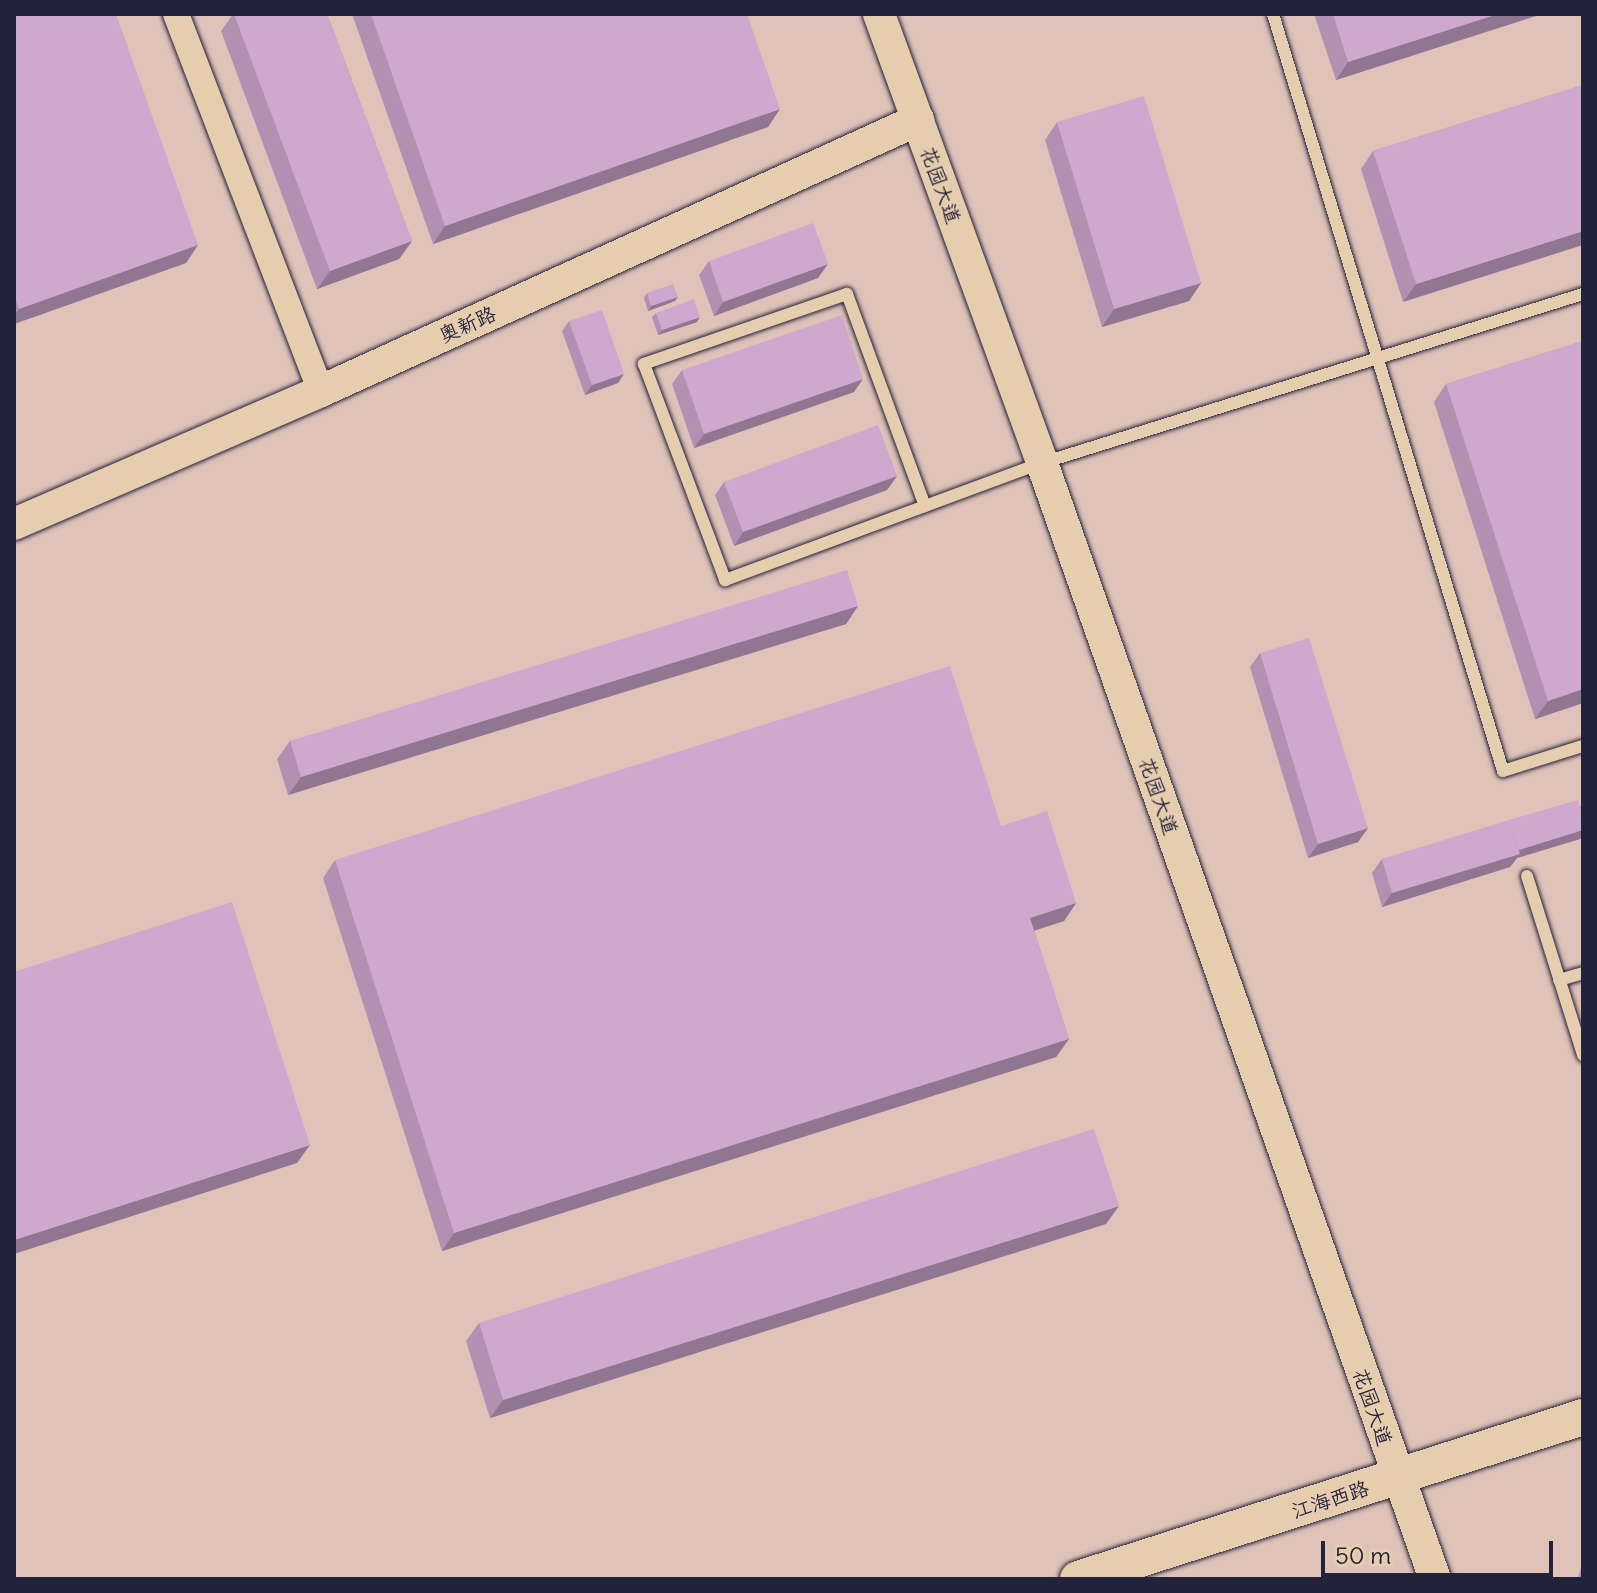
<!DOCTYPE html>
<html>
<head>
<meta charset="utf-8">
<style>
  body { margin:0 }
  #map { position:relative; width:1597px; height:1593px; overflow:hidden; background:#dfc2b8; font-family:Delius,"LXGW WenKai TC",sans-serif }
  div>[style] { position:absolute }
  .roads { filter:drop-shadow(0 0 2px #22223b) drop-shadow(0 0 2px #22223b) }
  .service>* { height:12px; margin:-6px; padding:0 6px; transform-origin:6px; border-radius:6px; background:#e6cdae }
  .minor>* { height:26px; margin:-13px; padding:0 13px; transform-origin:13px; border-radius:13px; background:#e6cdae }
  .tertiary>* { height:32px; margin:-16px; padding:0 16px; transform-origin:16px; border-radius:16px; background:#e6cdae }
  .secondary>* { height:36px; margin:-18px; padding:0 18px; transform-origin:18px; border-radius:18px; background:#e6cdae }
  .wall>* { inset:0; background:#b290b2 }
  .shaded-wall>* { inset:0; background:#917691 }
  .building>* { inset:0; background:#cfa8cf }
  span { translate:-50% -50%; white-space:nowrap; text-align:center; line-height:1.15; -webkit-text-stroke:8px #e6cdae; paint-order:stroke }
  .street-label { font-size:20px; color:#22223b }
  .frame { position:absolute; inset:0; border:16px solid #22223b; pointer-events:none }
  .scale { position:absolute; left:1321px; top:1541px; width:232px; height:36px; box-sizing:border-box; border:4px solid #22223b; border-top:0; padding-left:10px; font-size:24px; line-height:28px; white-space:nowrap; color:#22223b; -webkit-text-stroke:6px #e6cdae; paint-order:stroke }
</style>
</head>
<body>
<div id="map">
  <div class="roads">
    <div class="service">
      <i style="left:1273px;top:14px;width:791px;rotate:73.1deg"></i>
      <i style="left:1503px;top:771px;width:84px;rotate:-17.4deg"></i>
      <i style="left:925px;top:506px;width:226px;rotate:-110.2deg"></i>
      <i style="left:847px;top:294px;width:215px;rotate:161deg"></i>
      <i style="left:644px;top:364px;width:231px;rotate:69.4deg"></i>
      <i style="left:725px;top:580px;width:338px;rotate:-20.3deg"></i>
      <i style="left:1042px;top:463px;width:567px;rotate:-17.35deg"></i>
      <i style="left:1527px;top:876px;width:188px;rotate:72.6deg"></i>
      <i style="left:1559px;top:980px;width:25px;rotate:-16deg"></i>
    </div>
    <div class="minor">
      <i style="left:176px;top:14px;width:404px;rotate:69deg"></i>
    </div>
    <div class="tertiary">
      <i style="left:879px;top:14px;width:478px;rotate:70deg"></i>
      <i style="left:1042px;top:463px;width:1183px;rotate:70.6deg"></i>
      <i style="left:14px;top:524px;width:335px;rotate:-23.4deg"></i>
      <i style="left:321px;top:391px;width:656px;rotate:-24.42deg"></i>
    </div>
    <div class="secondary">
      <i style="left:1078px;top:1579px;width:530px;rotate:-17.79deg"></i>
    </div>
  </div>
  <div class="wall">
    <i style="clip-path:polygon(14px 14px,198px 245px,186px 263px,14px 324px)"></i>
    <i style="clip-path:polygon(233px 14px,327px 14px,412px 241px,399px 259px,317px 289px,221px 31px)"></i>
    <i style="clip-path:polygon(352px 14px,747px 14px,768px 127px,433px 244px)"></i>
    <i style="clip-path:polygon(1314px 14px,1542px 14px,1336px 80px)"></i>
    <i style="clip-path:polygon(1583px 85px,1403px 302px,1361px 169px,1373px 151px)"></i>
    <i style="clip-path:polygon(1057px 122px,1201px 283px,1189px 301px,1102px 327px,1045px 140px)"></i>
    <i style="clip-path:polygon(709px 261px,818px 278px,714px 316px,699px 275px)"></i>
    <i style="clip-path:polygon(647px 293px,678px 297px,675px 301px,648px 311px,644px 298px)"></i>
    <i style="clip-path:polygon(656px 313px,697px 322px,658px 335px,652px 317px)"></i>
    <i style="clip-path:polygon(569px 321px,618px 383px,585px 395px,562px 331px)"></i>
    <i style="clip-path:polygon(1583px 341px,1583px 703px,1535px 719px,1434px 402px,1446px 384px)"></i>
    <i style="clip-path:polygon(682px 370px,854px 392px,694px 448px,672px 384px)"></i>
    <i style="clip-path:polygon(897px 476px,887px 490px,734px 546px,715px 495px,724px 482px)"></i>
    <i style="clip-path:polygon(858px 606px,846px 624px,288px 795px,277px 759px,290px 741px)"></i>
    <i style="clip-path:polygon(1260px 653px,1368px 828px,1358px 842px,1308px 858px,1250px 667px)"></i>
    <i style="clip-path:polygon(1583px 803px,1583px 840px,1582px 836px,1580px 839px,1517px 858px,1510px 867px,1382px 907px,1372px 873px,1382px 859px,1580px 807px)"></i>
    <i style="clip-path:polygon(335px 860px,1076px 903px,1064px 921px,1034px 930px,1069px 1039px,1056px 1057px,442px 1251px,323px 878px)"></i>
    <i style="clip-path:polygon(1106px 1224px,490px 1418px,466px 1341px,479px 1323px)"></i>
    <i style="clip-path:polygon(1583px 1561px,1583px 1579px,1578px 1579px,1578px 1578px)"></i>
  </div>
  <div class="shaded-wall">
    <i style="clip-path:polygon(1498px 14px,1542px 14px,1336px 80px,1348px 62px)"></i>
    <i style="clip-path:polygon(780px 109px,768px 127px,433px 244px,445px 226px)"></i>
    <i style="clip-path:polygon(1583px 231px,1583px 245px,1403px 302px,1416px 284px)"></i>
    <i style="clip-path:polygon(412px 241px,399px 259px,317px 289px,330px 271px)"></i>
    <i style="clip-path:polygon(198px 245px,186px 263px,14px 324px,14px 316px,19px 309px)"></i>
    <i style="clip-path:polygon(828px 264px,818px 278px,714px 316px,723px 302px)"></i>
    <i style="clip-path:polygon(1201px 283px,1189px 301px,1102px 327px,1114px 309px)"></i>
    <i style="clip-path:polygon(678px 297px,675px 301px,648px 311px,651px 306px)"></i>
    <i style="clip-path:polygon(700px 317px,697px 322px,658px 335px,662px 330px)"></i>
    <i style="clip-path:polygon(624px 374px,618px 383px,585px 395px,592px 385px)"></i>
    <i style="clip-path:polygon(863px 379px,854px 392px,694px 448px,704px 434px)"></i>
    <i style="clip-path:polygon(897px 476px,887px 490px,734px 546px,743px 532px)"></i>
    <i style="clip-path:polygon(858px 606px,846px 624px,288px 795px,301px 777px)"></i>
    <i style="clip-path:polygon(1583px 689px,1583px 703px,1535px 719px,1548px 701px)"></i>
    <i style="clip-path:polygon(1368px 828px,1358px 842px,1308px 858px,1318px 844px)"></i>
    <i style="clip-path:polygon(1583px 830px,1583px 835px,1580px 839px,1517px 858px,1510px 867px,1382px 907px,1392px 893px,1518px 850px)"></i>
    <i style="clip-path:polygon(1076px 903px,1064px 921px,1018px 936px,1030px 918px)"></i>
    <i style="clip-path:polygon(1069px 1039px,1056px 1057px,442px 1251px,454px 1233px)"></i>
    <i style="clip-path:polygon(310px 1145px,297px 1163px,14px 1254px,14px 1240px)"></i>
    <i style="clip-path:polygon(1119px 1206px,1106px 1224px,490px 1418px,503px 1400px)"></i>
  </div>
  <div class="building">
    <i style="clip-path:polygon(14px 14px,116px 14px,198px 245px,19px 309px,14px 295px)"></i>
    <i style="clip-path:polygon(234px 14px,327px 14px,412px 241px,330px 271px)"></i>
    <i style="clip-path:polygon(371px 14px,747px 14px,780px 109px,445px 226px)"></i>
    <i style="clip-path:polygon(1333px 14px,1498px 14px,1348px 62px)"></i>
    <i style="clip-path:polygon(1583px 85px,1583px 231px,1416px 284px,1373px 151px)"></i>
    <i style="clip-path:polygon(1144px 96px,1201px 283px,1114px 309px,1057px 122px)"></i>
    <i style="clip-path:polygon(813px 223px,828px 264px,723px 302px,709px 261px)"></i>
    <i style="clip-path:polygon(673px 284px,678px 297px,651px 306px,647px 293px)"></i>
    <i style="clip-path:polygon(694px 299px,700px 317px,662px 330px,656px 313px)"></i>
    <i style="clip-path:polygon(602px 310px,624px 374px,592px 385px,569px 321px)"></i>
    <i style="clip-path:polygon(842px 315px,863px 379px,704px 434px,682px 370px)"></i>
    <i style="clip-path:polygon(1583px 341px,1583px 689px,1548px 701px,1446px 384px)"></i>
    <i style="clip-path:polygon(878px 425px,897px 476px,743px 532px,724px 482px)"></i>
    <i style="clip-path:polygon(847px 570px,858px 606px,301px 777px,290px 741px)"></i>
    <i style="clip-path:polygon(1309px 638px,1368px 828px,1318px 844px,1260px 653px)"></i>
    <i style="clip-path:polygon(950px 666px,1001px 826px,1047px 811px,1076px 903px,1030px 918px,1069px 1039px,454px 1233px,335px 860px)"></i>
    <i style="clip-path:polygon(1578px 800px,1583px 817px,1583px 830px,1519px 850px,1509px 820px)"></i>
    <i style="clip-path:polygon(1509px 820px,1520px 854px,1392px 893px,1382px 859px)"></i>
    <i style="clip-path:polygon(232px 902px,310px 1145px,14px 1240px,14px 972px)"></i>
    <i style="clip-path:polygon(1094px 1129px,1119px 1206px,503px 1400px,479px 1323px)"></i>
  </div>
  <div class="street-label">
    <span style="left:941px;top:185px;rotate:70deg">花园大道</span>
    <span style="left:467px;top:324px;rotate:-24deg">奥新路</span>
    <span style="left:1159px;top:796px;rotate:71deg">花园大道</span>
    <span style="left:1373px;top:1407px;rotate:71deg">花园大道</span>
    <span style="left:1330px;top:1499px;rotate:-18deg">江海西路</span>
  </div>
  <div class="frame"></div>
  <div class="scale">50 m</div>
</div>
</body>
</html>
